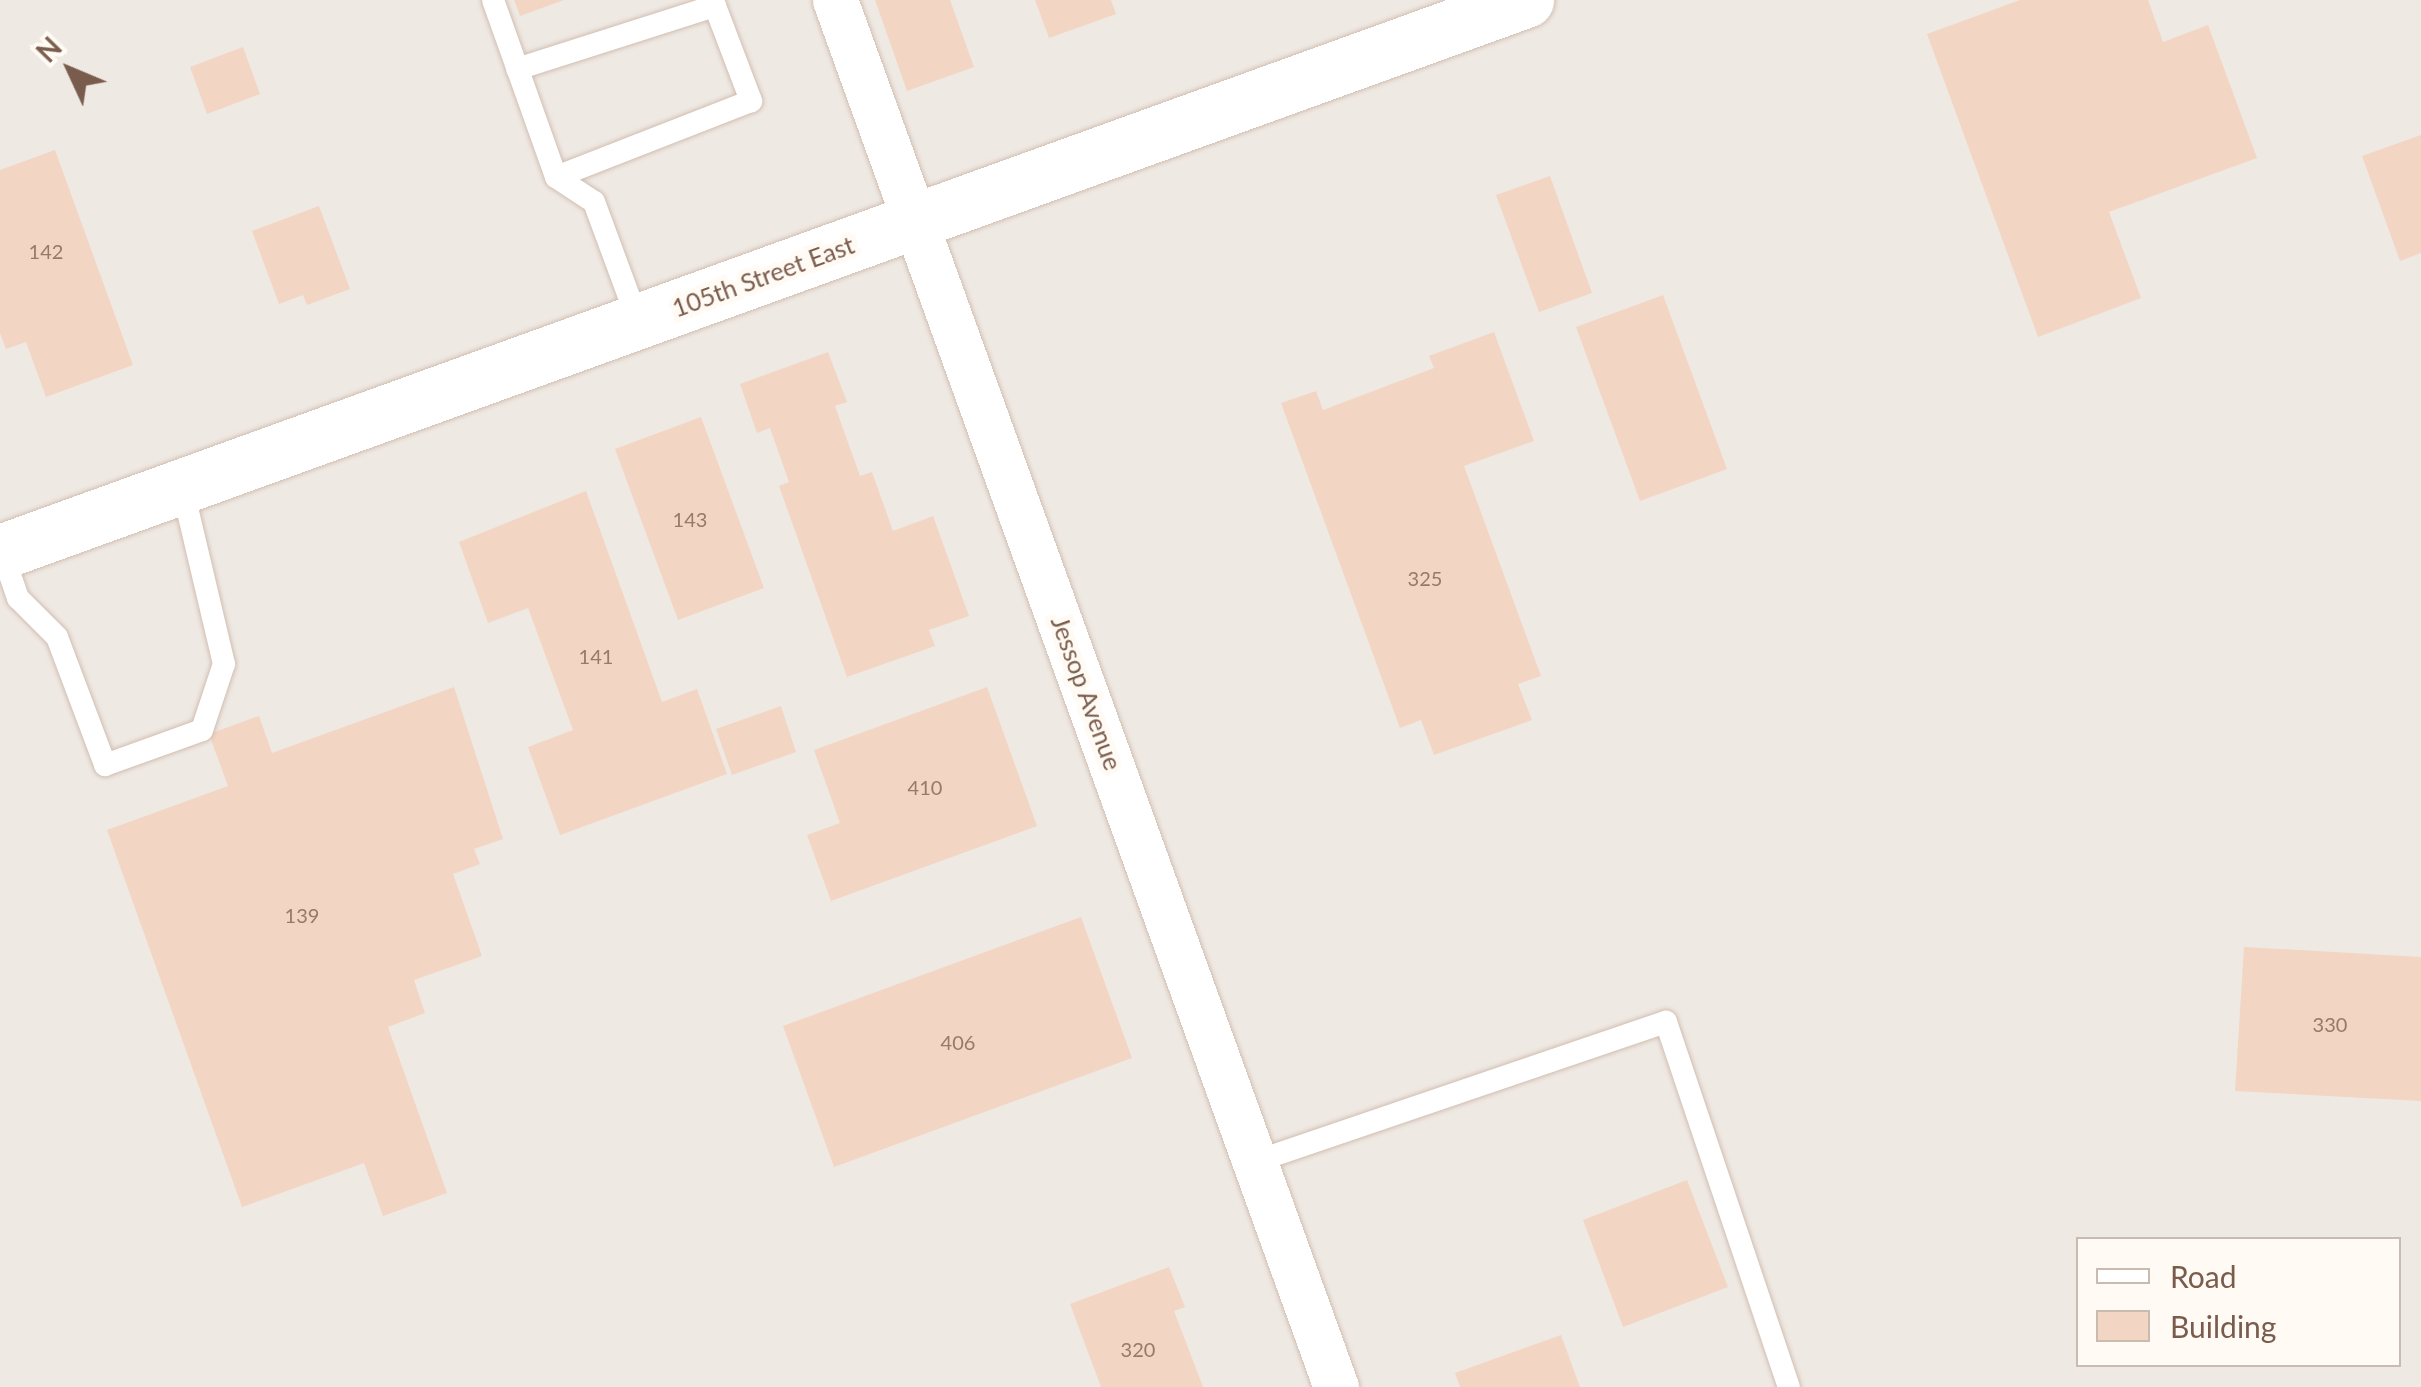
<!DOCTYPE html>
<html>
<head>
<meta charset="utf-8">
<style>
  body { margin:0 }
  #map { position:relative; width:2421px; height:1387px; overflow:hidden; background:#fdf6ec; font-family:Lato,sans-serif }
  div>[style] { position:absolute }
  .industrial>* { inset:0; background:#efe9e4 }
  .building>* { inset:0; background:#f3d5c3 }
  .roads { filter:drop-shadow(0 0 2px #d1beb0) drop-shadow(0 0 2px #d1beb0) }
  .service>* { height:22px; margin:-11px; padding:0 11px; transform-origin:11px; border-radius:11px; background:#fff }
  .minor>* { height:45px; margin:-22.5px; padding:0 22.5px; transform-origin:22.5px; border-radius:22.5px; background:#fff }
  .tertiary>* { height:55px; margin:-27.5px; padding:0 27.5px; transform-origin:27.5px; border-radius:27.5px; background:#fff }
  span { translate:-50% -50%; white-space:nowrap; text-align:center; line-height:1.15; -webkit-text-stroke:10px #fffaf3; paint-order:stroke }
  .number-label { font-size:20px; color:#987a6a }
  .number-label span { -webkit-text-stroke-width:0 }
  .street-label { font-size:25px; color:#7a5c4d }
  .legend { position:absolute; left:2076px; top:1237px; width:325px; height:130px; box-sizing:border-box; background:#fffaf3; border:2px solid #cabbb1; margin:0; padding:12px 18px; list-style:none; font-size:30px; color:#7a5c4d }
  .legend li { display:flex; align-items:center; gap:20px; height:50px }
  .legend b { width:50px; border:2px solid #cabbb1 }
  .north { position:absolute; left:20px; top:20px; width:100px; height:100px; -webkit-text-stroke:8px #fffaf3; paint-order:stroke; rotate:314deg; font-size:28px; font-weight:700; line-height:40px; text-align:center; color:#7a5c4d }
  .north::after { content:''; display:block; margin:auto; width:35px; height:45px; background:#7a5c4d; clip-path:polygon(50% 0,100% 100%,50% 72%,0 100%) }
</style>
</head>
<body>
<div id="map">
  <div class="industrial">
    <i style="clip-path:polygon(evenodd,0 0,2421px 0,2421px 1387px,0 1387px,0 0,2078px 1240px,2398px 1240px,2398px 1364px,2078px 1364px,2078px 1240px)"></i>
  </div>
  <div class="building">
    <i style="clip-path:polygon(514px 0,564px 0,520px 16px)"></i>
    <i style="clip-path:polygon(875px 0,950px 0,974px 67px,907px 91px)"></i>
    <i style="clip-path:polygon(1035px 0,1111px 0,1116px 14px,1049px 38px)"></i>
    <i style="clip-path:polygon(2020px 0,2148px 0,2163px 42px,2208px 25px,2257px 158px,2109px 212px,2141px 298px,2038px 337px,1927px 34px)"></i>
    <i style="clip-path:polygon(243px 47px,260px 94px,207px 114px,190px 67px)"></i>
    <i style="clip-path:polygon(2421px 135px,2421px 253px,2400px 261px,2362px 156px)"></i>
    <i style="clip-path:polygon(55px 150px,133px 365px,46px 397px,26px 342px,6px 349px,0 333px,0 170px)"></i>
    <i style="clip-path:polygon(1550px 176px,1592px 293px,1539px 312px,1496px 195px)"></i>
    <i style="clip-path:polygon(319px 206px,350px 289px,307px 305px,303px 295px,279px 304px,252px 231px)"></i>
    <i style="clip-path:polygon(1663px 295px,1727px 469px,1640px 501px,1576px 327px)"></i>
    <i style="clip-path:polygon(1494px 332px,1534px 441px,1464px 466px,1541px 676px,1518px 684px,1532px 720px,1434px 755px,1421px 720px,1400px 728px,1281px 403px,1316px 391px,1323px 410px,1434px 368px,1429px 356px)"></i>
    <i style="clip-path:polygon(828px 352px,847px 402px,835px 406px,860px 476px,872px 472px,893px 531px,933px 516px,969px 616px,929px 630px,935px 646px,847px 677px,779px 486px,789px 482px,770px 428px,757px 433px,740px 384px)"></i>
    <i style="clip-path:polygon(701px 417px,764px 588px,678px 620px,615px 449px)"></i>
    <i style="clip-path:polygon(586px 491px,662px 702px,697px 689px,727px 774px,560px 835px,528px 747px,573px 730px,528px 608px,488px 623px,459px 542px)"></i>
    <i style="clip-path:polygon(454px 687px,503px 839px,474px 849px,480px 864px,453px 874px,482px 956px,414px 980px,425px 1013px,388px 1027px,447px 1193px,383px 1216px,364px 1163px,242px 1207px,107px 830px,228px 786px,209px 734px,259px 716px,272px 753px)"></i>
    <i style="clip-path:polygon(987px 687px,1037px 826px,831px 901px,807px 835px,840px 823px,814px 750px)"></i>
    <i style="clip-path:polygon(781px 706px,796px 752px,732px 775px,716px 729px)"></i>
    <i style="clip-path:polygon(1081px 917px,1132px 1058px,834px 1167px,783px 1026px)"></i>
    <i style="clip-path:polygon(2244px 947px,2421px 957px,2421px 1101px,2235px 1091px)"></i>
    <i style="clip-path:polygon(1687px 1180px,1728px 1287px,1623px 1327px,1583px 1220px)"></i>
    <i style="clip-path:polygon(1169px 1267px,1185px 1307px,1174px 1311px,1203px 1387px,1101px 1387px,1070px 1304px)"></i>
    <i style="clip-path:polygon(1561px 1335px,1580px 1387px,1460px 1387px,1455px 1373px)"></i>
  </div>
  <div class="roads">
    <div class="service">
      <i style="left:493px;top:0;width:188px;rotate:70.4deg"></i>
      <i style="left:556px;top:177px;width:45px;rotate:33.3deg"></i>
      <i style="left:594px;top:202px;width:127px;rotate:69.7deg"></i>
      <i style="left:517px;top:69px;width:208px;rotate:-17.7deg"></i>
      <i style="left:715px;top:6px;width:102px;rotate:69.2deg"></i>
      <i style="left:751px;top:101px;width:209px;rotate:158.7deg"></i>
      <i style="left:2px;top:552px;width:49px;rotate:70.8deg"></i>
      <i style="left:18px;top:598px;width:55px;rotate:45deg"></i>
      <i style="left:57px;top:637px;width:137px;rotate:69.4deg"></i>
      <i style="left:105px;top:765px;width:103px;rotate:-19.8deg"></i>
      <i style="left:202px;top:730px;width:70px;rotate:-71.6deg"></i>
      <i style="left:224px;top:664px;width:182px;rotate:-103.3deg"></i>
      <i style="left:1257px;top:1161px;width:432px;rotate:-18.8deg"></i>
      <i style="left:1666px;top:1022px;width:385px;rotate:71.4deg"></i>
    </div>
    <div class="minor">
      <i style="left:835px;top:0;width:1475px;rotate:70.14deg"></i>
    </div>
    <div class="tertiary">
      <i style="left:0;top:552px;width:1623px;rotate:-19.89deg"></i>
    </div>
  </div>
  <div class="number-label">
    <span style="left:46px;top:251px">142</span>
    <span style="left:690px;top:519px">143</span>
    <span style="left:1425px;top:578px">325</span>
    <span style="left:596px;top:656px">141</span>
    <span style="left:925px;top:787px">410</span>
    <span style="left:302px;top:915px">139</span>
    <span style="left:2330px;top:1024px">330</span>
    <span style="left:958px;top:1042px">406</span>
    <span style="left:1138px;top:1349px">320</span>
  </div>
  <div class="street-label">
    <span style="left:763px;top:276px;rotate:-20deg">105th Street East</span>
    <span style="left:1087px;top:693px;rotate:70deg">Jessop Avenue</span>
  </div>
  <ul class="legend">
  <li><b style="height:12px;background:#fff"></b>Road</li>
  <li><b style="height:28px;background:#f3d5c3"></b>Building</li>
  </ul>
  <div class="north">N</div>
</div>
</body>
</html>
